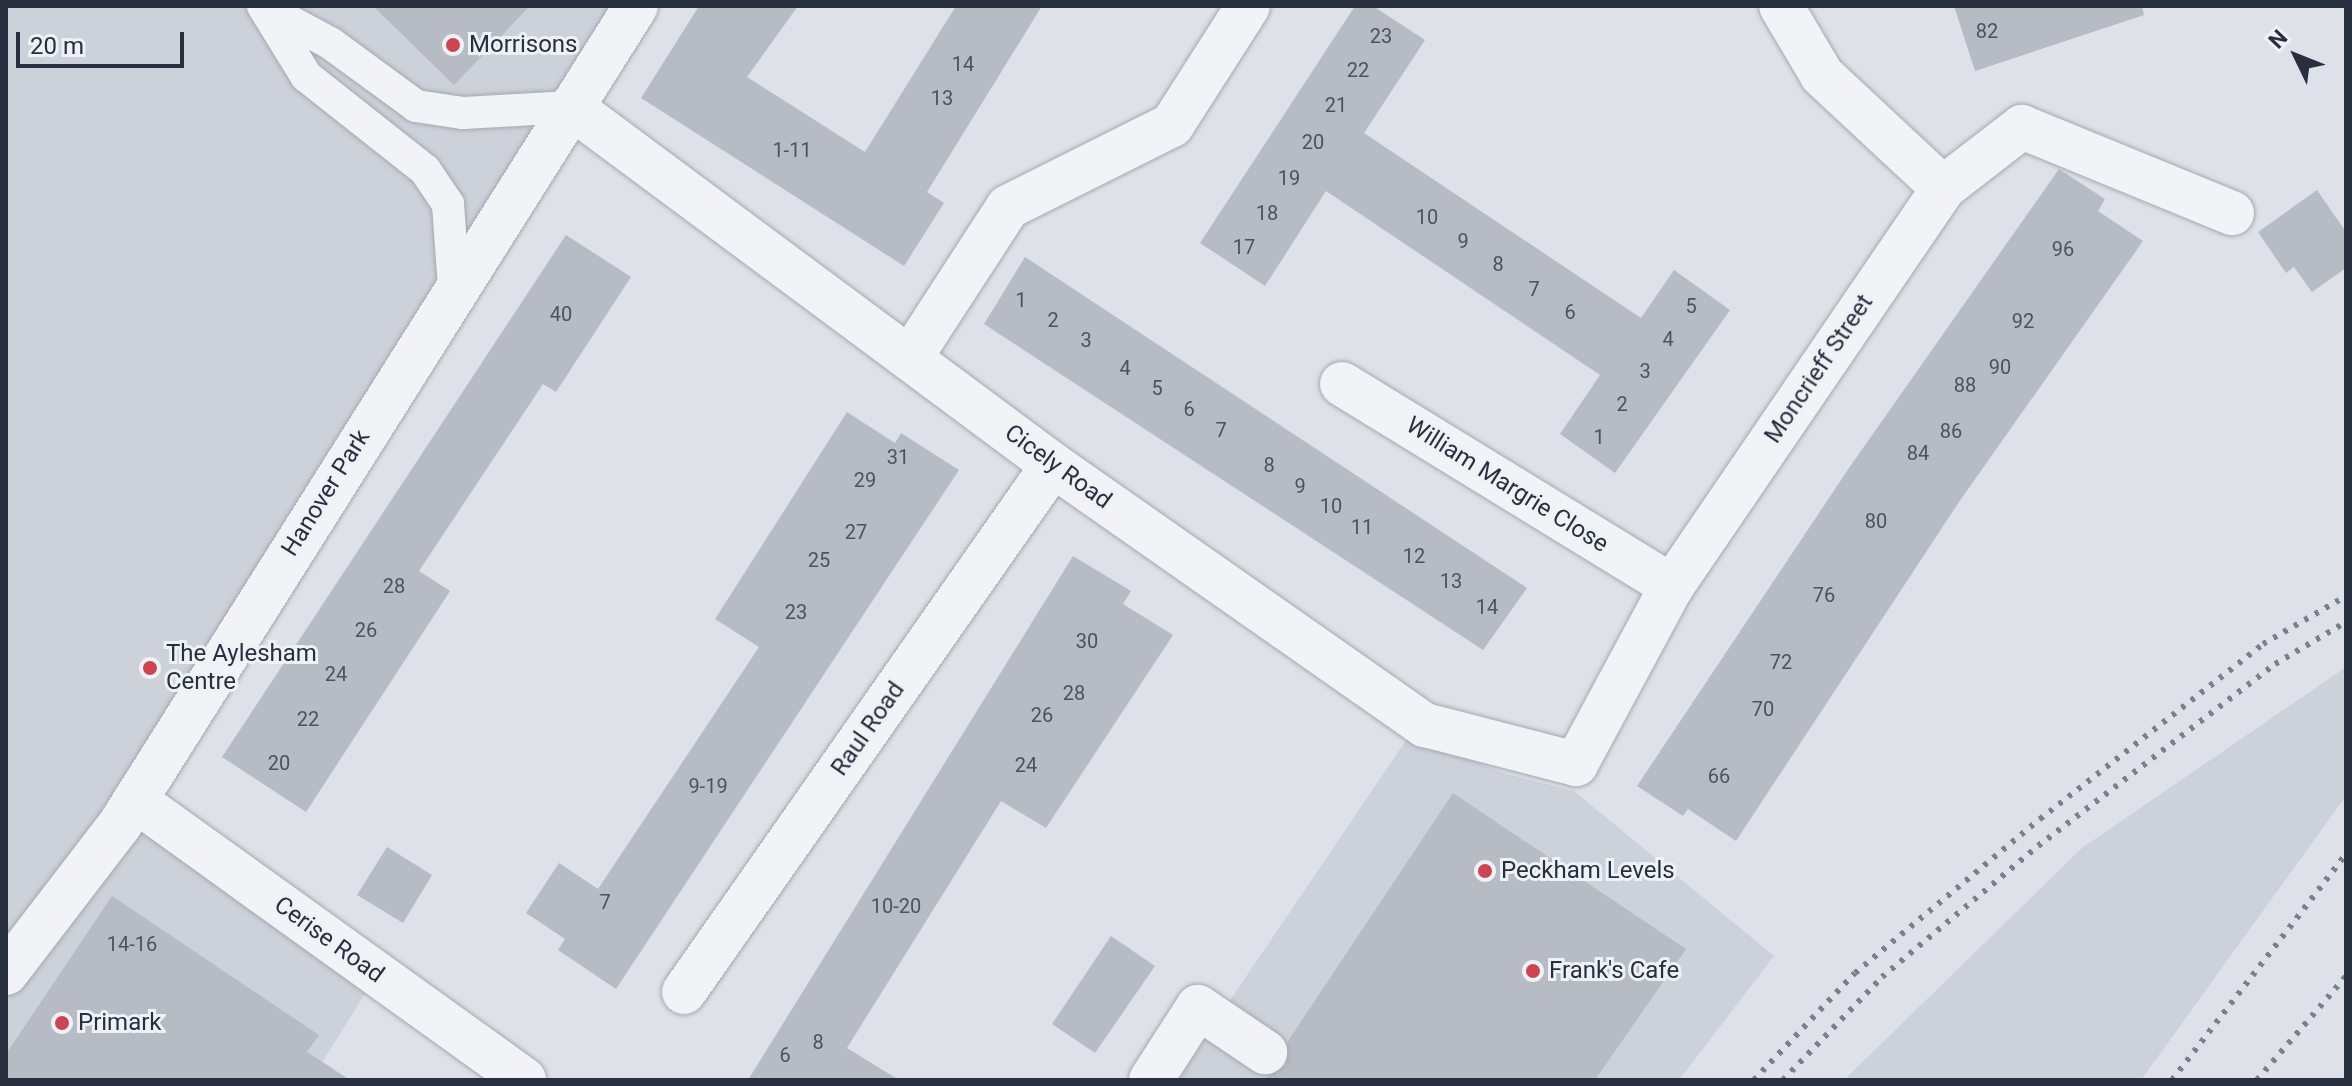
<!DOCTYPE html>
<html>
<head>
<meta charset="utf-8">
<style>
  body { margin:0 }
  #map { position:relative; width:2352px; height:1086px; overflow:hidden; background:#dee2e8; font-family:Roboto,sans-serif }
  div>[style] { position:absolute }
  .built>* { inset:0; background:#cdd1da }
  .building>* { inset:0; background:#b6bbc4 }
  .roads { filter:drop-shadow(0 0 2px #a4a9b2) drop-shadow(0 0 2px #a4a9b2) }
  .lane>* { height:32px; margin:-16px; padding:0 16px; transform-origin:16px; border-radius:16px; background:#f1f3f6 }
  .street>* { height:44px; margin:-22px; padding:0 22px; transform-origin:22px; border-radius:22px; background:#f1f3f6 }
  .rail>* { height:6px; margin-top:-3px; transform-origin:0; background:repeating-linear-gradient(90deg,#788091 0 4px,transparent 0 12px) }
  .dots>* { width:22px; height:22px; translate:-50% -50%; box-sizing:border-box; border:4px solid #eef1f5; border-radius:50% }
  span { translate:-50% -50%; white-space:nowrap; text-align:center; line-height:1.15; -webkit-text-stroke:6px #eef1f5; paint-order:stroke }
  .number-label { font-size:20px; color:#4c5260 }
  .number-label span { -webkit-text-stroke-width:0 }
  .poi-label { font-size:24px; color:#282f3e }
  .left { translate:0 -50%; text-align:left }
  .street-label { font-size:24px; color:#282f3e }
  .frame { position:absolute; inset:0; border:8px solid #282f3e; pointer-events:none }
  .north { position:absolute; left:2256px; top:16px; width:80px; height:80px; -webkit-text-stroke:6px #eef1f5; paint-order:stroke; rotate:313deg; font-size:22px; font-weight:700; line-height:32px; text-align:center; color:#282f3e }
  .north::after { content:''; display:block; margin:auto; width:28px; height:36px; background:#282f3e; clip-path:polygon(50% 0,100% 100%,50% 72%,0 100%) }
  .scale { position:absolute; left:16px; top:32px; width:168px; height:36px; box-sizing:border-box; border:4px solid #282f3e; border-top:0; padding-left:10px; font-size:24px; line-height:28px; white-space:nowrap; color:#282f3e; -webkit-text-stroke:6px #eef1f5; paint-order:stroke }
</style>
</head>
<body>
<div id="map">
  <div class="built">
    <i style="clip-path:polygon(6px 6px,613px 6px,119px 788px,370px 986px,311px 1080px,6px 1080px)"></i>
    <i style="clip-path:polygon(2346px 667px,2346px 796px,2141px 1080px,1844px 1080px,2082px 848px)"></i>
    <i style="clip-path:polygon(1409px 736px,1506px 774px,1574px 791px,1774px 956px,1679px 1080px,1176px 1080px)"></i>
  </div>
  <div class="building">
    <i style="clip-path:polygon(373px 6px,530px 6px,454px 85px)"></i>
    <i style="clip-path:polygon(699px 6px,798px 6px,747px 77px,865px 152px,956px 6px,1042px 6px,927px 192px,944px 203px,904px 266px,641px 98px)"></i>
    <i style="clip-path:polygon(1355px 6px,1373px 6px,1425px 40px,1364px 133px,1641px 318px,1674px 270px,1730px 310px,1615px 473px,1560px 434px,1600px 375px,1326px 191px,1265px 286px,1200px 243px)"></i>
    <i style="clip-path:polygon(1954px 6px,2142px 6px,2144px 15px,1975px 71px)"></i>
    <i style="clip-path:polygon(2059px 169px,2105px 199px,2098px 211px,2143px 241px,1959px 502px,1736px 841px,1688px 809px,1683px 816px,1637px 786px,1849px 468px)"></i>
    <i style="clip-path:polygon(2317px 190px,2346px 232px,2346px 268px,2312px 292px,2294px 267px,2286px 273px,2258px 232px)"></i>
    <i style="clip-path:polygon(566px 235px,631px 277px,556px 392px,543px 384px,419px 571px,450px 591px,306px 812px,222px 757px)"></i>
    <i style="clip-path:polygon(1025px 257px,1527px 588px,1483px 650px,984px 324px)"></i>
    <i style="clip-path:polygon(847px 412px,895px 443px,901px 433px,959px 470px,616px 989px,558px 950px,565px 939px,526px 913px,559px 863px,598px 889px,759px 647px,715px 619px)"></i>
    <i style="clip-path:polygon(1073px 556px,1131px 591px,1123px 604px,1173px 635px,1046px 828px,1001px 801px,847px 1048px,899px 1080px,748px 1080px)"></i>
    <i style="clip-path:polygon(1453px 793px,1686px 949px,1595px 1080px,1262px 1080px,1286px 1065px,1288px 1041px)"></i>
    <i style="clip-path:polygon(387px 847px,432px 875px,403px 923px,357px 895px)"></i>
    <i style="clip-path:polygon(112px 896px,319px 1035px,307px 1052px,350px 1080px,6px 1080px,6px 1054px)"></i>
    <i style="clip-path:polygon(1111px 936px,1155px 966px,1095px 1053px,1052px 1024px)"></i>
  </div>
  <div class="roads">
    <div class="lane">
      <i style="left:263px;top:6px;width:82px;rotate:58.4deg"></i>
      <i style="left:306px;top:76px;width:152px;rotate:38.3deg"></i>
      <i style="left:425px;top:170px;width:41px;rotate:55.9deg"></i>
      <i style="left:448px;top:204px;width:83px;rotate:85.9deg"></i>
      <i style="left:265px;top:8px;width:74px;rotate:28.3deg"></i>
      <i style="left:330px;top:43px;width:107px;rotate:36.2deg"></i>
      <i style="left:416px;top:106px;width:48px;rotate:8.5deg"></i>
      <i style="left:463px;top:113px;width:108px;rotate:-3.2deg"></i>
    </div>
    <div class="street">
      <i style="left:571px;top:107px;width:600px;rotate:36.6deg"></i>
      <i style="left:1053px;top:465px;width:454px;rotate:35deg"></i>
      <i style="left:1425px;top:725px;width:156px;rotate:14.5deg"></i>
      <i style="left:1576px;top:764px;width:202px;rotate:-61.7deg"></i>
      <i style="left:1672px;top:586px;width:482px;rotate:-55.7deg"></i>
      <i style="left:1943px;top:188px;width:166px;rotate:-137deg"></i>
      <i style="left:1822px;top:75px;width:80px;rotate:-120.7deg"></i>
      <i style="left:1943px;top:188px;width:100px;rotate:-37.7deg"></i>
      <i style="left:2022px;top:127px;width:227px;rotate:22.3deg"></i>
      <i style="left:910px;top:358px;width:180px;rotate:-57deg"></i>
      <i style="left:1008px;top:207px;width:183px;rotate:-26.6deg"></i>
      <i style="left:1172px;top:125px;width:141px;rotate:-57.4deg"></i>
      <i style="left:1342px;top:384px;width:387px;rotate:31.5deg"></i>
      <i style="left:135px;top:800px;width:479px;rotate:35.7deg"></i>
      <i style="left:6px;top:973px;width:185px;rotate:-52.5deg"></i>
      <i style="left:119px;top:826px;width:969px;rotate:-57.77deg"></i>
      <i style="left:684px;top:992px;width:643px;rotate:-55deg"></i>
      <i style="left:1151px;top:1080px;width:87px;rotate:-57.2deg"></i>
      <i style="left:1198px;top:1007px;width:81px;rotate:33.9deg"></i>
    </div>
  </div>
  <div class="rail">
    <i style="left:1754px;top:1080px;width:147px;rotate:-46.7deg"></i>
    <i style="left:1855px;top:973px;width:241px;rotate:-39.8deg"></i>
    <i style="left:2040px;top:819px;width:283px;rotate:-38.1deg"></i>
    <i style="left:2263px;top:644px;width:96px;rotate:-30deg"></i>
    <i style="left:1783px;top:1080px;width:143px;rotate:-46.1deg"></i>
    <i style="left:1882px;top:977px;width:204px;rotate:-40deg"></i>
    <i style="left:2038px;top:846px;width:299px;rotate:-37.5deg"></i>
    <i style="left:2275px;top:664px;width:82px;rotate:-30.6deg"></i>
    <i style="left:2172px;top:1080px;width:285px;rotate:-52.4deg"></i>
    <i style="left:2257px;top:1080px;width:137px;rotate:-49.4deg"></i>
  </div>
  <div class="dots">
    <i style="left:453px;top:45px;background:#cb4553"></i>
    <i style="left:150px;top:668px;background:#cb4553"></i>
    <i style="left:1485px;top:871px;background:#cb4553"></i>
    <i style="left:1533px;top:971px;background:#cb4553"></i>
    <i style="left:62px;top:1023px;background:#cb4553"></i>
  </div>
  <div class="number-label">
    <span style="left:1987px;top:31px">82</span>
    <span style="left:1381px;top:36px">23</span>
    <span style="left:963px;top:64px">14</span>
    <span style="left:1358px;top:70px">22</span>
    <span style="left:942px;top:98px">13</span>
    <span style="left:1336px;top:105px">21</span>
    <span style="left:1313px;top:142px">20</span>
    <span style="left:792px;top:150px">1-11</span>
    <span style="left:1289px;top:178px">19</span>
    <span style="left:1267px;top:213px">18</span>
    <span style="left:1427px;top:217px">10</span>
    <span style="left:1463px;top:241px">9</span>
    <span style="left:1244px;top:247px">17</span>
    <span style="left:2063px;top:249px">96</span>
    <span style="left:1498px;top:264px">8</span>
    <span style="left:1534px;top:289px">7</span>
    <span style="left:1021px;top:300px">1</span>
    <span style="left:1691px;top:306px">5</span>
    <span style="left:1570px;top:312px">6</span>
    <span style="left:561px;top:314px">40</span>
    <span style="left:1053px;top:320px">2</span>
    <span style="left:2023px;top:321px">92</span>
    <span style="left:1668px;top:339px">4</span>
    <span style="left:1086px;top:340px">3</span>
    <span style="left:2000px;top:367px">90</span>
    <span style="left:1125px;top:368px">4</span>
    <span style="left:1645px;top:371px">3</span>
    <span style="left:1965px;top:385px">88</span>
    <span style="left:1157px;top:388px">5</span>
    <span style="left:1622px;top:404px">2</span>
    <span style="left:1189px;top:409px">6</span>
    <span style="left:1221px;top:430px">7</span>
    <span style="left:1951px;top:431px">86</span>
    <span style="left:1599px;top:437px">1</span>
    <span style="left:1918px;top:453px">84</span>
    <span style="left:898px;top:457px">31</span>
    <span style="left:1269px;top:465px">8</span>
    <span style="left:865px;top:480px">29</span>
    <span style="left:1300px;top:486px">9</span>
    <span style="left:1331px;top:506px">10</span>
    <span style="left:1876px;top:521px">80</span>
    <span style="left:1362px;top:527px">11</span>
    <span style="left:856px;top:532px">27</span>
    <span style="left:1414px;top:556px">12</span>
    <span style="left:819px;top:560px">25</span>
    <span style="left:1451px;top:581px">13</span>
    <span style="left:394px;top:586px">28</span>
    <span style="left:1824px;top:595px">76</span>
    <span style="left:1487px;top:607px">14</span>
    <span style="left:796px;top:612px">23</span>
    <span style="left:366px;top:630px">26</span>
    <span style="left:1087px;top:641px">30</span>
    <span style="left:1781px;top:662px">72</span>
    <span style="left:336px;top:674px">24</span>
    <span style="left:1074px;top:693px">28</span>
    <span style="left:1763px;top:709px">70</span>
    <span style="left:1042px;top:715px">26</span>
    <span style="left:308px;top:719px">22</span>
    <span style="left:279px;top:763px">20</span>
    <span style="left:1026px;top:765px">24</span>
    <span style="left:1719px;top:776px">66</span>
    <span style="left:708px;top:786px">9-19</span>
    <span style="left:605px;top:902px">7</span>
    <span style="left:896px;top:906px">10-20</span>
    <span style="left:132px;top:944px">14-16</span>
    <span style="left:818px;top:1042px">8</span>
    <span style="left:785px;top:1055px">6</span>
  </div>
  <div class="poi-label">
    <span class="left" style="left:469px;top:45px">Morrisons</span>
    <span class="left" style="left:166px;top:668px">The Aylesham<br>Centre</span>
    <span class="left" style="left:1501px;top:871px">Peckham Levels</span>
    <span class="left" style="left:1549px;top:971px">Frank's Cafe</span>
    <span class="left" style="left:78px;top:1023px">Primark</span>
  </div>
  <div class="street-label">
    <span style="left:1819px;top:369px;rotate:-56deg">Moncrieff Street</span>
    <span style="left:1058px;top:467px;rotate:36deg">Cicely Road</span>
    <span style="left:1507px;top:485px;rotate:32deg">William Margrie Close</span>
    <span style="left:326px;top:493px;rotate:-58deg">Hanover Park</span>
    <span style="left:868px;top:729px;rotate:-55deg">Raul Road</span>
    <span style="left:329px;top:940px;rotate:36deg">Cerise Road</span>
  </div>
  <div class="frame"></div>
  <div class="north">N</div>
  <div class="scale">20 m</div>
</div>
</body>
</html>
